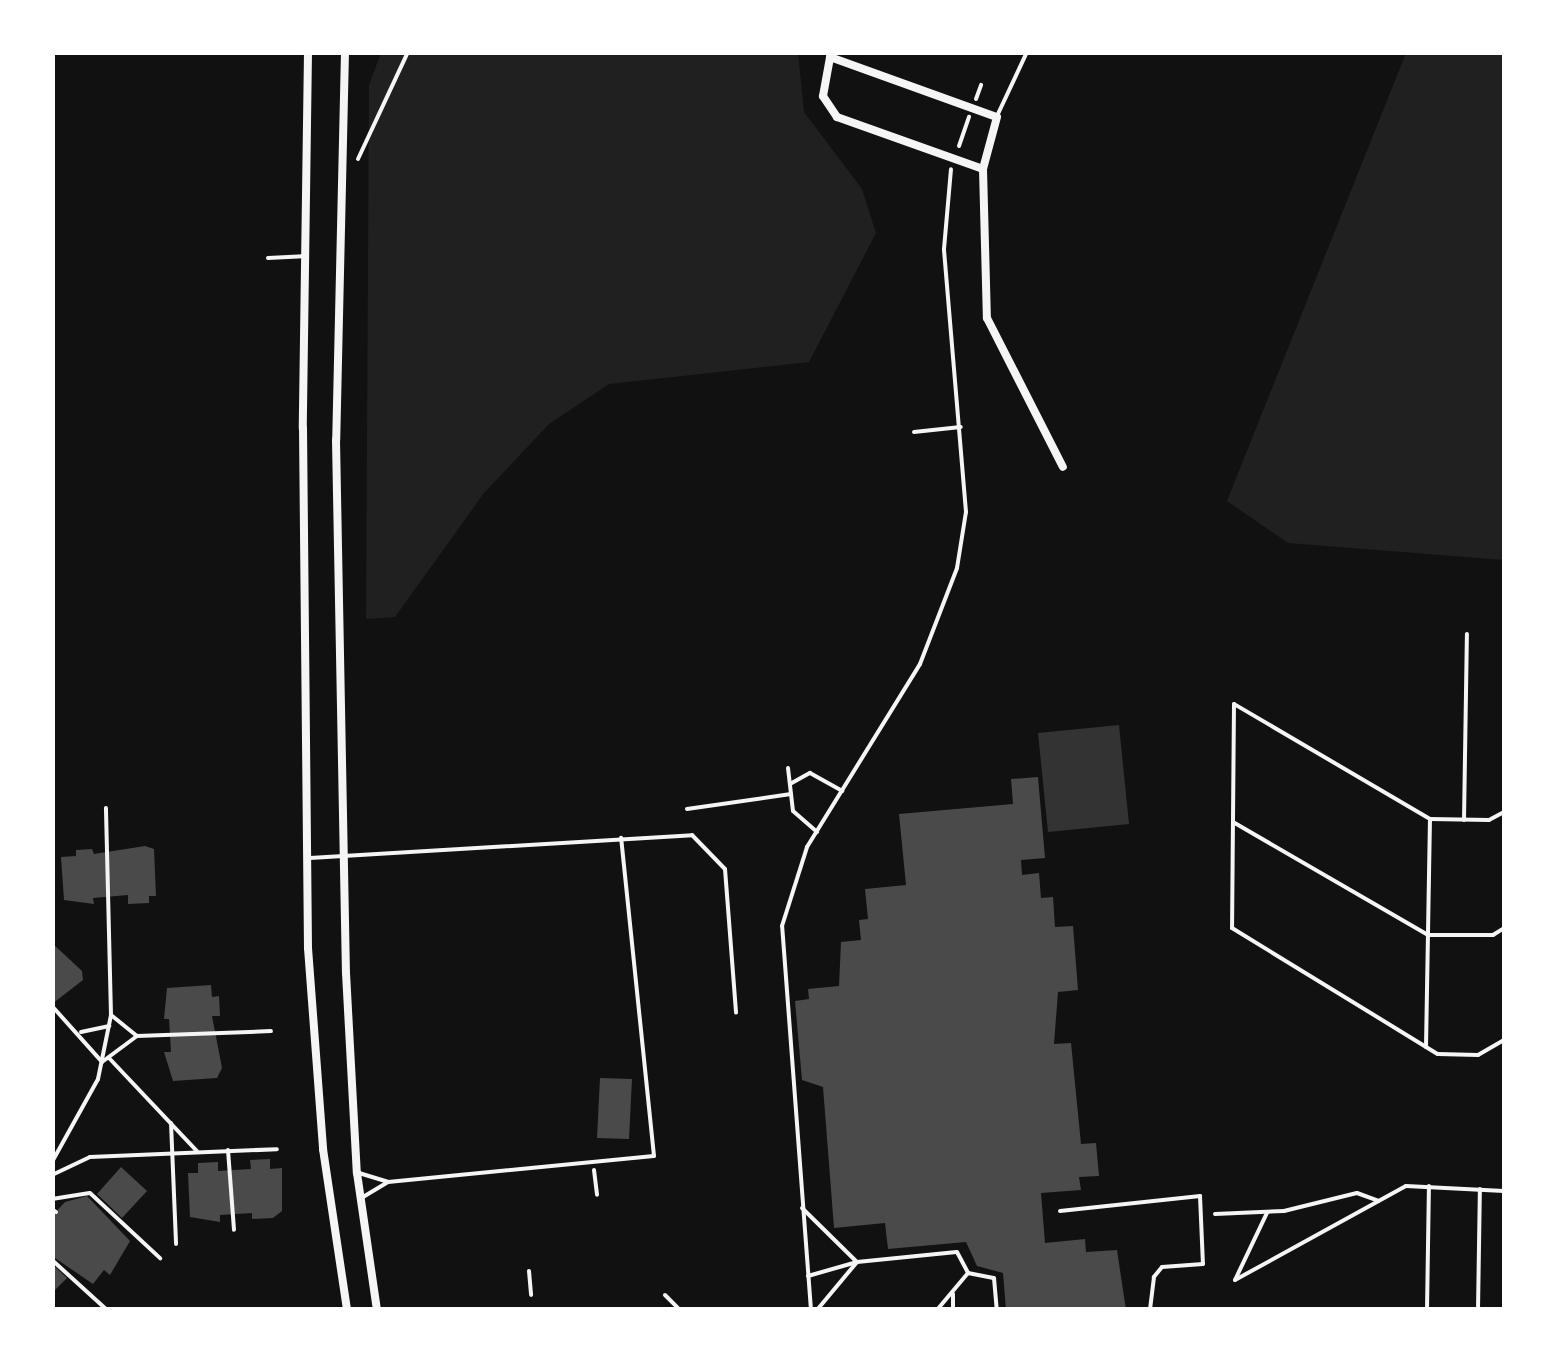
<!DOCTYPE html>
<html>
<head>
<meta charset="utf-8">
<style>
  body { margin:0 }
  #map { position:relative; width:1557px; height:1362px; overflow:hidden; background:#111; font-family:Quicksand,sans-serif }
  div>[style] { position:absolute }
  .green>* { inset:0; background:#202020 }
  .water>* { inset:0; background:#333 }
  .building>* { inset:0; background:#4a4a4a }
  .path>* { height:4px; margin:-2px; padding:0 2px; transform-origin:2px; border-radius:2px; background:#f5f5f5 }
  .service>* { height:4px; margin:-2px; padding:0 2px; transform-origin:2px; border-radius:2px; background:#f5f5f5 }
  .minor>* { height:8px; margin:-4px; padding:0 4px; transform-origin:4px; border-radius:4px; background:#f5f5f5 }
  span { translate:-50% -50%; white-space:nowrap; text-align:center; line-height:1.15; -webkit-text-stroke:8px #fff; paint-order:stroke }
  .frame { position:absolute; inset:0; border:55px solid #fff; pointer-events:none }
</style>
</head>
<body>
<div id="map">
  <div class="green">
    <i style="clip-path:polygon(381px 53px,798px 53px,804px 112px,862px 189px,876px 233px,809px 362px,609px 384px,549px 424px,484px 493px,395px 617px,366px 619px,369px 85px)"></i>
    <i style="clip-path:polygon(1406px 53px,1504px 53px,1504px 560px,1288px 543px,1227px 501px)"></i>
  </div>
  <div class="water">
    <i style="clip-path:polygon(1119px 725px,1129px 824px,1048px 832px,1038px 733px)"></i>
  </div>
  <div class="building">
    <i style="clip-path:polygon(1038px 777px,1045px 858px,1021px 860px,1022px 875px,1039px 873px,1041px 898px,1053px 897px,1055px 927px,1073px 926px,1078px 990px,1058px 992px,1054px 1044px,1071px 1043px,1081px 1144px,1096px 1143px,1099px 1176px,1079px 1177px,1081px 1190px,1041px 1193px,1045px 1243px,1085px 1239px,1086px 1252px,1117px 1250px,1126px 1310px,1006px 1310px,1003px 1273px,977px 1266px,966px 1242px,888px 1249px,885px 1223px,834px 1228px,823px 1087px,802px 1080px,795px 1001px,809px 999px,808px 989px,839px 986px,841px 942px,861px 940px,859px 920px,868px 919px,865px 889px,906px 885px,899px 814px,1013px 804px,1011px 779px)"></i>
    <i style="clip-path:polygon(145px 846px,154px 849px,156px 896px,149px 896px,149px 903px,128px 904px,128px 895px,93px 898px,94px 904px,64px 900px,61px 857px,76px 856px,76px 850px,92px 849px,94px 854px)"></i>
    <i style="clip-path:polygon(52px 943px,82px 971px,83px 980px,52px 1004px)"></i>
    <i style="clip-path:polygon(211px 985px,212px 997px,219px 996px,220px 1016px,212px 1016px,222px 1068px,217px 1078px,173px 1081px,164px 1052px,171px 1052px,169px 1019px,164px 1019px,167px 988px)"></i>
    <i style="clip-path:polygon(600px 1078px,632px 1079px,629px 1139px,597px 1138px)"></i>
    <i style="clip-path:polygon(270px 1159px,270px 1169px,282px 1168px,282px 1211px,273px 1218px,252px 1219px,252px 1213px,220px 1215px,220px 1222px,190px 1217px,188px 1173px,198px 1173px,198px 1163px,218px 1162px,218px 1171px,251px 1169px,250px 1160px)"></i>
    <i style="clip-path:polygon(121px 1167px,147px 1191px,122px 1218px,97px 1194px)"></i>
    <i style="clip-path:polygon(87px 1196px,130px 1241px,110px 1275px,104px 1270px,93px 1284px,52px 1256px,52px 1216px,65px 1202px)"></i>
    <i style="clip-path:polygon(52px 1264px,67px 1278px,52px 1293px)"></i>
  </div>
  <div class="path">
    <i style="left:976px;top:99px;width:15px;rotate:-70deg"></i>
    <i style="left:959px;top:146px;width:31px;rotate:-71deg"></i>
    <i style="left:358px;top:159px;width:118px;rotate:-65deg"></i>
    <i style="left:914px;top:432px;width:47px;rotate:-6.1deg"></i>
    <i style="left:788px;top:768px;width:43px;rotate:83.4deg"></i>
    <i style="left:793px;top:811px;width:32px;rotate:41deg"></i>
    <i style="left:790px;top:784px;width:23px;rotate:-29deg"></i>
    <i style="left:810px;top:773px;width:37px;rotate:29deg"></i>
    <i style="left:687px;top:809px;width:105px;rotate:-8.2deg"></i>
    <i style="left:1504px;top:812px;width:17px;rotate:152deg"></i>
    <i style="left:1489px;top:820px;width:59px;rotate:-179deg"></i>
    <i style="left:1430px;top:819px;width:227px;rotate:-149.6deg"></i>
    <i style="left:1234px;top:704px;width:224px;rotate:90.5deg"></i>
    <i style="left:1232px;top:928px;width:241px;rotate:31.5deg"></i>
    <i style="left:1438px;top:1054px;width:40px;rotate:1.4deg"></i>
    <i style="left:1478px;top:1055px;width:30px;rotate:-30deg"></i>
    <i style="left:1464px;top:820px;width:186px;rotate:-89.1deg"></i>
    <i style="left:1233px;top:822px;width:225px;rotate:30.1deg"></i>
    <i style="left:1428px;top:935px;width:65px"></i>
    <i style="left:1493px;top:935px;width:13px;rotate:-32deg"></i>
    <i style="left:52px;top:1006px;width:75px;rotate:48.2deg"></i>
    <i style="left:102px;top:1062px;width:44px;rotate:-36.6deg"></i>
    <i style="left:137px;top:1036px;width:134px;rotate:-2.1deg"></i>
    <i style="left:111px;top:1015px;width:33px;rotate:39deg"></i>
    <i style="left:81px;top:1032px;width:29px;rotate:-12deg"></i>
    <i style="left:1426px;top:1047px;width:226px;rotate:-89deg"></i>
    <i style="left:109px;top:1058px;width:128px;rotate:46.6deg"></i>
    <i style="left:171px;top:1123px;width:121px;rotate:87.6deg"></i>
    <i style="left:228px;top:1150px;width:80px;rotate:85.7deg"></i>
    <i style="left:52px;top:1162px;width:95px;rotate:-61deg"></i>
    <i style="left:98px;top:1079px;width:65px;rotate:-78.5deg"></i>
    <i style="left:111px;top:1015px;width:207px;rotate:-91.4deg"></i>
    <i style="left:594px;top:1170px;width:25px;rotate:83deg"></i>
    <i style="left:52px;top:1175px;width:42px;rotate:-25.3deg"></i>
    <i style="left:90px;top:1157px;width:187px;rotate:-2.4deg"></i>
    <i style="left:52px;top:1199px;width:38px;rotate:-9deg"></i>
    <i style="left:90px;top:1193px;width:96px;rotate:42.9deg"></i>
    <i style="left:802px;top:1208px;width:77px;rotate:44.5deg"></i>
    <i style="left:857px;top:1262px;width:51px;rotate:164.1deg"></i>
    <i style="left:52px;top:1209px;width:5px;rotate:37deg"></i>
    <i style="left:1215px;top:1214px;width:69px;rotate:-2.5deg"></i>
    <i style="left:1284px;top:1211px;width:75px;rotate:-13.9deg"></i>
    <i style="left:1357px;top:1193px;width:23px;rotate:20deg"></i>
    <i style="left:52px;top:1260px;width:74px;rotate:42.3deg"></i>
    <i style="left:529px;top:1271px;width:24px;rotate:85deg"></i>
    <i style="left:968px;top:1273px;width:26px;rotate:11deg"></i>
    <i style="left:994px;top:1278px;width:32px;rotate:85deg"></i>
    <i style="left:1235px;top:1280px;width:195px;rotate:-28.8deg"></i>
    <i style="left:1406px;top:1186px;width:98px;rotate:2.9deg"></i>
    <i style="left:1235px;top:1280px;width:74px;rotate:-64.5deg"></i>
    <i style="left:953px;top:1294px;width:16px;rotate:90deg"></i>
    <i style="left:665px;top:1295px;width:21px;rotate:45deg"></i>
    <i style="left:811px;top:1310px;width:385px;rotate:-94.3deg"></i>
    <i style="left:782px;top:926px;width:83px;rotate:-72.4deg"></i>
    <i style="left:807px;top:847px;width:215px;rotate:-58.3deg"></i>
    <i style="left:920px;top:664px;width:103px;rotate:-68.9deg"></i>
    <i style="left:957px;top:568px;width:57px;rotate:-80.9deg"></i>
    <i style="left:966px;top:512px;width:264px;rotate:-94.8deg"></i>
    <i style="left:944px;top:249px;width:80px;rotate:-85deg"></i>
    <i style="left:817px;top:1310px;width:62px;rotate:-50.2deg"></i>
    <i style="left:857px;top:1262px;width:100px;rotate:-5.7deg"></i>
    <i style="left:957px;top:1252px;width:24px;rotate:62deg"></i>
    <i style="left:968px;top:1273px;width:48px;rotate:130deg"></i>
    <i style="left:1427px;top:1310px;width:124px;rotate:-89.1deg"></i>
    <i style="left:1478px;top:1310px;width:121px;rotate:-89.1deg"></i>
  </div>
  <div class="service">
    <i style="left:997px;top:116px;width:71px;rotate:-64.9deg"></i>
    <i style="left:268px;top:258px;width:35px;rotate:-3deg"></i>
    <i style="left:310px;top:858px;width:383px;rotate:-3.4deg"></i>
    <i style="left:692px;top:835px;width:47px;rotate:45.9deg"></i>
    <i style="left:725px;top:869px;width:144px;rotate:85.6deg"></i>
    <i style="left:359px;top:1173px;width:30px;rotate:17deg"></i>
    <i style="left:388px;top:1182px;width:33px;rotate:149deg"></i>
    <i style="left:388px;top:1182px;width:267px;rotate:-5.6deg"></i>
    <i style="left:654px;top:1156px;width:320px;rotate:-95.9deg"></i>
    <i style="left:1060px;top:1211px;width:141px;rotate:-6.1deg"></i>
    <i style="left:1200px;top:1196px;width:68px;rotate:87.5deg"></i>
    <i style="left:1203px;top:1264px;width:41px;rotate:175.8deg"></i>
    <i style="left:1162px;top:1267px;width:13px;rotate:129deg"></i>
    <i style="left:1154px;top:1277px;width:33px;rotate:97deg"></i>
  </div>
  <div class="minor">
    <i style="left:308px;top:52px;width:376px;rotate:90.8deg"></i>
    <i style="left:303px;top:428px;width:520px;rotate:89.45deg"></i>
    <i style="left:308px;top:948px;width:202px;rotate:85.7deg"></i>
    <i style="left:323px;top:1149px;width:163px;rotate:81.5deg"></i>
    <i style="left:345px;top:52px;width:388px;rotate:91.3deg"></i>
    <i style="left:336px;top:440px;width:533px;rotate:88.93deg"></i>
    <i style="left:346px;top:973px;width:200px;rotate:86.9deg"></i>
    <i style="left:357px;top:1173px;width:138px;rotate:81.7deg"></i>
    <i style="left:830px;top:57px;width:177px;rotate:19.8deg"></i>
    <i style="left:997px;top:117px;width:54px;rotate:105.1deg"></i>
    <i style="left:983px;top:169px;width:155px;rotate:-160.4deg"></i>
    <i style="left:837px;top:117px;width:25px;rotate:-124deg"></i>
    <i style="left:823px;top:96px;width:45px;rotate:-79.7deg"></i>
    <i style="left:983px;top:169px;width:149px;rotate:88.5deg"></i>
    <i style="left:987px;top:318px;width:167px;rotate:63deg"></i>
  </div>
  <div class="frame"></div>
</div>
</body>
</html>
